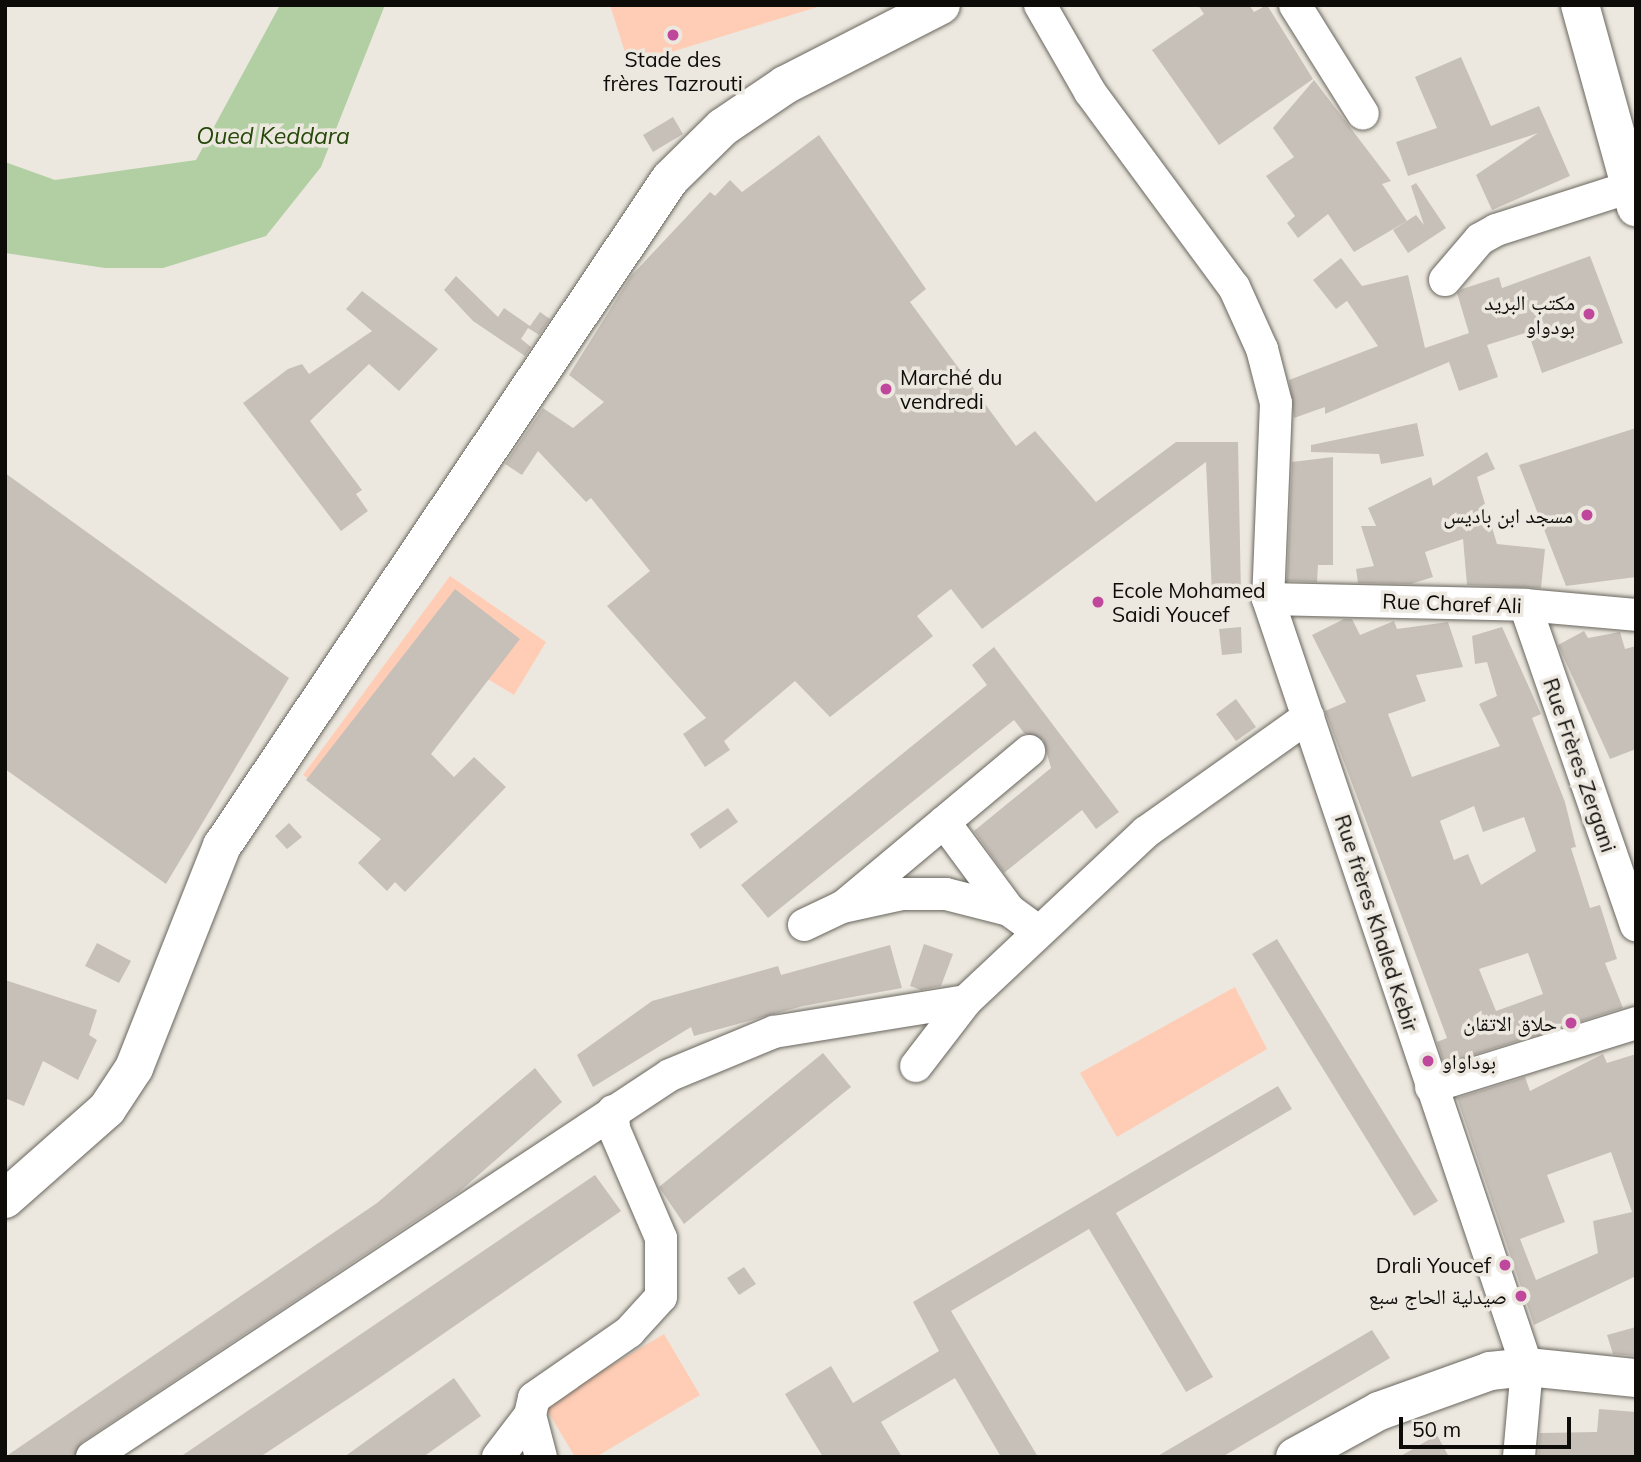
<!DOCTYPE html>
<html>
<head>
<meta charset="utf-8">
<style>
  body { margin:0 }
  #map { position:relative; width:1641px; height:1462px; overflow:hidden; background:#ece8df; font-family:Mulish,"Noto Naskh Arabic",sans-serif }
  div>[style] { position:absolute }
  .green>* { inset:0; background:#ffcdb5 }
  .water>* { inset:0; background:#b2cfa3 }
  .building>* { inset:0; background:#c7c0b9 }
  .roads { filter:drop-shadow(0 0 2px #69665e) drop-shadow(0 0 2px #69665e) }
  .minor>* { height:32px; margin:-16px; padding:0 16px; transform-origin:16px; border-radius:16px; background:#fff }
  .major>* { height:38px; margin:-19px; padding:0 19px; transform-origin:19px; border-radius:19px; background:#fff }
  .dots>* { width:19px; height:19px; translate:-50% -50%; box-sizing:border-box; border:4px solid #ece8df; border-radius:50% }
  span { translate:-50% -50%; white-space:nowrap; text-align:center; line-height:1.15; -webkit-text-stroke:7px #ece8df; paint-order:stroke }
  .poi-label { font-size:21px; color:#0d0c09 }
  .right { translate:-100% -50%; text-align:right }
  .left { translate:0 -50%; text-align:left }
  .street-label { font-size:21px; color:#0d0c09 }
  .water-label { font-size:23px; color:#254809; font-style:italic }
  .frame { position:absolute; inset:0; border:7px solid #0d0c09; pointer-events:none }
  .scale { position:absolute; left:1399px; top:1417px; width:172px; height:32px; box-sizing:border-box; border:4px solid #0d0c09; border-top:0; padding-left:9px; font-size:21px; line-height:24px; white-space:nowrap; color:#0d0c09; -webkit-text-stroke:5px #ece8df; paint-order:stroke }
</style>
</head>
<body>
<div id="map">
  <div class="green">
    <i style="clip-path:polygon(610px 5px,824px 5px,629px 65px)"></i>
    <i style="clip-path:polygon(450px 576px,546px 642px,514px 695px,461px 663px,364px 816px,303px 775px)"></i>
    <i style="clip-path:polygon(1235px 987px,1267px 1049px,1117px 1137px,1080px 1073px)"></i>
    <i style="clip-path:polygon(664px 1334px,700px 1395px,596px 1457px,575px 1457px,544px 1405px)"></i>
  </div>
  <div class="water">
    <i style="clip-path:polygon(280px 5px,385px 5px,321px 167px,266px 236px,163px 268px,105px 268px,5px 253px,5px 162px,55px 180px,196px 160px)"></i>
  </div>
  <div class="building">
    <i style="clip-path:polygon(1198px 5px,1249px 5px,1254px 12px,1267px 5px,1313px 79px,1219px 145px,1152px 50px,1204px 14px)"></i>
    <i style="clip-path:polygon(1461px 57px,1491px 126px,1539px 106px,1570px 176px,1492px 210px,1476px 175px,1538px 133px,1408px 176px,1396px 142px,1437px 128px,1415px 77px)"></i>
    <i style="clip-path:polygon(1314px 80px,1391px 181px,1382px 184px,1407px 221px,1354px 252px,1328px 214px,1298px 238px,1287px 223px,1295px 216px,1266px 176px,1294px 157px,1273px 128px)"></i>
    <i style="clip-path:polygon(673px 117px,683px 134px,653px 152px,643px 135px)"></i>
    <i style="clip-path:polygon(819px 135px,926px 289px,910px 302px,1016px 446px,1035px 431px,1096px 502px,1176px 442px,1238px 442px,1241px 595px,1212px 594px,1206px 462px,982px 629px,951px 589px,917px 616px,933px 636px,830px 717px,795px 681px,724px 741px,730px 750px,705px 767px,683px 734px,706px 718px,607px 606px,650px 571px,591px 498px,586px 502px,538px 451px,522px 475px,505px 464px,543px 408px,573px 428px,604px 402px,569px 375px,631px 276px,710px 192px,715px 196px,730px 180px,742px 192px)"></i>
    <i style="clip-path:polygon(1416px 183px,1446px 228px,1408px 253px,1393px 230px,1416px 215px,1424px 225px,1411px 186px)"></i>
    <i style="clip-path:polygon(1590px 256px,1623px 343px,1542px 373px,1528px 332px,1487px 345px,1498px 377px,1459px 391px,1449px 362px,1325px 414px,1325px 407px,1294px 418px,1289px 380px,1378px 346px,1347px 301px,1336px 309px,1313px 280px,1341px 258px,1362px 286px,1408px 275px,1425px 348px,1469px 333px,1457px 293px,1462px 289px,1499px 277px,1502px 288px)"></i>
    <i style="clip-path:polygon(456px 276px,498px 317px,504px 308px,530px 326px,540px 312px,550px 319px,539px 335px,528px 328px,521px 339px,531px 347px,525px 356px,473px 321px,444px 290px)"></i>
    <i style="clip-path:polygon(362px 291px,438px 349px,399px 391px,369px 364px,310px 421px,362px 490px,356px 494px,368px 511px,341px 531px,243px 403px,288px 369px,302px 364px,309px 374px,372px 331px,346px 309px)"></i>
    <i style="clip-path:polygon(1417px 423px,1424px 456px,1381px 464px,1379px 454px,1311px 452px,1311px 445px)"></i>
    <i style="clip-path:polygon(1636px 428px,1636px 577px,1566px 586px,1519px 465px)"></i>
    <i style="clip-path:polygon(1487px 452px,1495px 469px,1477px 477px,1497px 544px,1545px 549px,1541px 588px,1467px 585px,1463px 539px,1425px 552px,1433px 577px,1411px 584px,1358px 583px,1356px 569px,1374px 566px,1361px 526px,1376px 526px,1368px 508px,1431px 477px,1433px 486px)"></i>
    <i style="clip-path:polygon(1333px 457px,1333px 565px,1318px 565px,1317px 582px,1287px 581px,1292px 462px)"></i>
    <i style="clip-path:polygon(5px 473px,289px 678px,166px 884px,5px 769px)"></i>
    <i style="clip-path:polygon(455px 589px,520px 639px,431px 754px,454px 777px,474px 757px,506px 787px,405px 892px,395px 882px,387px 891px,358px 863px,381px 839px,306px 780px)"></i>
    <i style="clip-path:polygon(evenodd,1344px 619px,1352px 619px,1360px 635px,1394px 621px,1397px 629px,1448px 622px,1463px 667px,1416px 675px,1426px 701px,1388px 714px,1412px 777px,1500px 746px,1479px 704px,1497px 696px,1487px 662px,1475px 664px,1472px 636px,1502px 627px,1541px 714px,1532px 718px,1565px 802px,1576px 847px,1571px 848px,1590px 908px,1600px 905px,1617px 959px,1605px 963px,1623px 1008px,1444px 1064px,1437px 1042px,1447px 1038px,1325px 711px,1346px 702px,1312px 635px,1344px 619px,1474px 806px,1483px 832px,1524px 817px,1536px 851px,1481px 885px,1468px 854px,1454px 860px,1440px 821px,1474px 806px,1344px 619px,1528px 953px,1543px 994px,1496px 1011px,1479px 969px,1528px 953px)"></i>
    <i style="clip-path:polygon(1241px 627px,1242px 653px,1222px 655px,1219px 629px)"></i>
    <i style="clip-path:polygon(1584px 631px,1588px 638px,1620px 632px,1625px 649px,1636px 646px,1636px 749px,1610px 759px,1558px 645px)"></i>
    <i style="clip-path:polygon(994px 647px,1119px 812px,1096px 829px,1082px 810px,1004px 873px,974px 831px,1051px 768px,1043px 740px,1024px 733px,1014px 720px,768px 918px,741px 885px,987px 685px,972px 665px)"></i>
    <i style="clip-path:polygon(1236px 699px,1256px 727px,1236px 741px,1216px 714px)"></i>
    <i style="clip-path:polygon(728px 808px,738px 822px,700px 849px,690px 834px)"></i>
    <i style="clip-path:polygon(289px 823px,302px 837px,287px 849px,275px 836px)"></i>
    <i style="clip-path:polygon(1277px 939px,1438px 1201px,1414px 1216px,1252px 954px)"></i>
    <i style="clip-path:polygon(97px 943px,131px 961px,119px 983px,85px 966px)"></i>
    <i style="clip-path:polygon(924px 944px,953px 954px,941px 986px,921px 990px,910px 986px)"></i>
    <i style="clip-path:polygon(890px 945px,902px 988px,803px 1006px,694px 1036px,691px 1027px,593px 1087px,577px 1055px,652px 1001px,778px 966px,781px 975px)"></i>
    <i style="clip-path:polygon(5px 980px,97px 1010px,89px 1035px,97px 1040px,78px 1080px,43px 1061px,24px 1106px,5px 1098px)"></i>
    <i style="clip-path:polygon(823px 1053px,851px 1087px,684px 1224px,659px 1187px)"></i>
    <i style="clip-path:polygon(evenodd,1603px 1054px,1607px 1063px,1636px 1054px,1636px 1276px,1534px 1325px,1457px 1098px,1525px 1077px,1530px 1091px,1603px 1054px,1611px 1152px,1632px 1212px,1593px 1221px,1598px 1253px,1536px 1280px,1520px 1239px,1565px 1222px,1547px 1175px,1611px 1152px)"></i>
    <i style="clip-path:polygon(535px 1068px,562px 1102px,459px 1192px,82px 1442px,74px 1457px,5px 1457px,377px 1203px)"></i>
    <i style="clip-path:polygon(1278px 1086px,1292px 1109px,1116px 1213px,1213px 1377px,1186px 1392px,1089px 1229px,951px 1311px,1038px 1457px,1001px 1457px,955px 1378px,881px 1422px,902px 1457px,823px 1457px,785px 1394px,831px 1366px,853px 1403px,939px 1351px,913px 1302px)"></i>
    <i style="clip-path:polygon(595px 1175px,621px 1211px,369px 1385px,260px 1457px,180px 1457px)"></i>
    <i style="clip-path:polygon(744px 1267px,756px 1284px,739px 1295px,727px 1278px)"></i>
    <i style="clip-path:polygon(1636px 1327px,1636px 1356px,1613px 1354px,1607px 1335px)"></i>
    <i style="clip-path:polygon(1372px 1330px,1390px 1358px,1222px 1457px,1156px 1457px)"></i>
    <i style="clip-path:polygon(454px 1378px,481px 1416px,423px 1457px,344px 1457px)"></i>
    <i style="clip-path:polygon(1599px 1409px,1636px 1412px,1636px 1457px,1538px 1457px,1540px 1433px,1597px 1432px)"></i>
    <i style="clip-path:polygon(1437px 1435px,1449px 1457px,1399px 1457px)"></i>
  </div>
  <div class="roads">
    <div class="minor">
      <i style="left:1040px;top:5px;width:100px;rotate:60.1deg"></i>
      <i style="left:1090px;top:92px;width:242px;rotate:53.6deg"></i>
      <i style="left:1234px;top:287px;width:68px;rotate:65.7deg"></i>
      <i style="left:1262px;top:349px;width:56px;rotate:75.5deg"></i>
      <i style="left:1276px;top:403px;width:196px;rotate:92.3deg"></i>
      <i style="left:1268px;top:599px;width:810px;rotate:71.36deg"></i>
      <i style="left:1527px;top:1367px;width:90px;rotate:95.1deg"></i>
      <i style="left:1295px;top:5px;width:128px;rotate:58deg"></i>
      <i style="left:1445px;top:280px;width:54px;rotate:-49.5deg"></i>
      <i style="left:1480px;top:239px;width:18px;rotate:-29deg"></i>
      <i style="left:1496px;top:230px;width:141px;rotate:-17.8deg"></i>
      <i style="left:1268px;top:599px;width:257px;rotate:1.3deg"></i>
      <i style="left:1525px;top:605px;width:111px;rotate:5.1deg"></i>
      <i style="left:1525px;top:605px;width:339px;rotate:70.9deg"></i>
      <i style="left:944px;top:822px;width:109px;rotate:53.5deg"></i>
      <i style="left:845px;top:905px;width:240px;rotate:-39.9deg"></i>
      <i style="left:804px;top:925px;width:42px;rotate:-25.3deg"></i>
      <i style="left:842px;top:907px;width:61px;rotate:-12.2deg"></i>
      <i style="left:902px;top:894px;width:44px"></i>
      <i style="left:946px;top:894px;width:65px;rotate:14.3deg"></i>
      <i style="left:1009px;top:910px;width:34px;rotate:36deg"></i>
      <i style="left:916px;top:1066px;width:82px;rotate:-52.4deg"></i>
      <i style="left:966px;top:1001px;width:247px;rotate:-43.2deg"></i>
      <i style="left:1146px;top:832px;width:199px;rotate:-35.4deg"></i>
      <i style="left:1431px;top:1087px;width:215px;rotate:-17.3deg"></i>
      <i style="left:92px;top:1457px;width:693px;rotate:-33.46deg"></i>
      <i style="left:670px;top:1075px;width:113px;rotate:-22.5deg"></i>
      <i style="left:774px;top:1032px;width:194px;rotate:-9.2deg"></i>
      <i style="left:498px;top:1457px;width:53px;rotate:-52.7deg"></i>
      <i style="left:541px;top:1457px;width:43px;rotate:-104.7deg"></i>
      <i style="left:530px;top:1415px;width:17px;rotate:-77deg"></i>
      <i style="left:534px;top:1398px;width:116px;rotate:-34.8deg"></i>
      <i style="left:629px;top:1332px;width:47px;rotate:-47.6deg"></i>
      <i style="left:661px;top:1297px;width:59px;rotate:-90deg"></i>
      <i style="left:661px;top:1238px;width:119px;rotate:-113.3deg"></i>
      <i style="left:614px;top:1129px;width:18px;rotate:-93deg"></i>
    </div>
    <div class="major">
      <i style="left:1580px;top:5px;width:210px;rotate:74.5deg"></i>
      <i style="left:5px;top:1199px;width:136px;rotate:-41.4deg"></i>
      <i style="left:107px;top:1109px;width:49px;rotate:-56.6deg"></i>
      <i style="left:134px;top:1068px;width:239px;rotate:-68.4deg"></i>
      <i style="left:222px;top:846px;width:803px;rotate:-56.11deg"></i>
      <i style="left:670px;top:179px;width:74px;rotate:-44.5deg"></i>
      <i style="left:723px;top:127px;width:75px;rotate:-34.1deg"></i>
      <i style="left:785px;top:85px;width:175px;rotate:-27.1deg"></i>
      <i style="left:1295px;top:1457px;width:96px;rotate:-28.7deg"></i>
      <i style="left:1379px;top:1411px;width:118px;rotate:-19.8deg"></i>
      <i style="left:1490px;top:1371px;width:37px;rotate:-6deg"></i>
      <i style="left:1527px;top:1367px;width:110px;rotate:5.8deg"></i>
    </div>
  </div>
  <div class="dots">
    <i style="left:673px;top:35px;background:#c0489c"></i>
    <i style="left:1589px;top:314px;background:#c0489c"></i>
    <i style="left:886px;top:389px;background:#c0489c"></i>
    <i style="left:1587px;top:515px;background:#c0489c"></i>
    <i style="left:1098px;top:602px;background:#c0489c"></i>
    <i style="left:1571px;top:1023px;background:#c0489c"></i>
    <i style="left:1428px;top:1061px;background:#c0489c"></i>
    <i style="left:1505px;top:1265px;background:#c0489c"></i>
    <i style="left:1521px;top:1296px;background:#c0489c"></i>
  </div>
  <div class="poi-label">
    <span style="left:673px;top:71px">Stade des<br>frères Tazrouti</span>
    <span class="right" style="left:1575px;top:314px">مكتب البريد<br>بودواو</span>
    <span class="left" style="left:900px;top:389px">Marché du<br>vendredi</span>
    <span class="right" style="left:1573px;top:515px">مسجد ابن باديس</span>
    <span class="left" style="left:1112px;top:602px">Ecole Mohamed<br>Saidi Youcef</span>
    <span class="right" style="left:1557px;top:1023px">حلاق الاتقان</span>
    <span class="left" style="left:1442px;top:1061px">بوداواو</span>
    <span class="right" style="left:1491px;top:1265px">Drali Youcef</span>
    <span class="right" style="left:1507px;top:1296px">صيدلية الحاج سبع</span>
  </div>
  <div class="street-label">
    <span style="left:1452px;top:603px;rotate:2deg">Rue Charef Ali</span>
    <span style="left:1580px;top:765px;rotate:71deg">Rue Frères Zergani</span>
    <span style="left:1377px;top:923px;rotate:72deg">Rue frères Khaled Kebir</span>
  </div>
  <div class="water-label">
    <span style="left:273px;top:136px">Oued Keddara</span>
  </div>
  <div class="frame"></div>
  <div class="scale">50 m</div>
</div>
</body>
</html>
